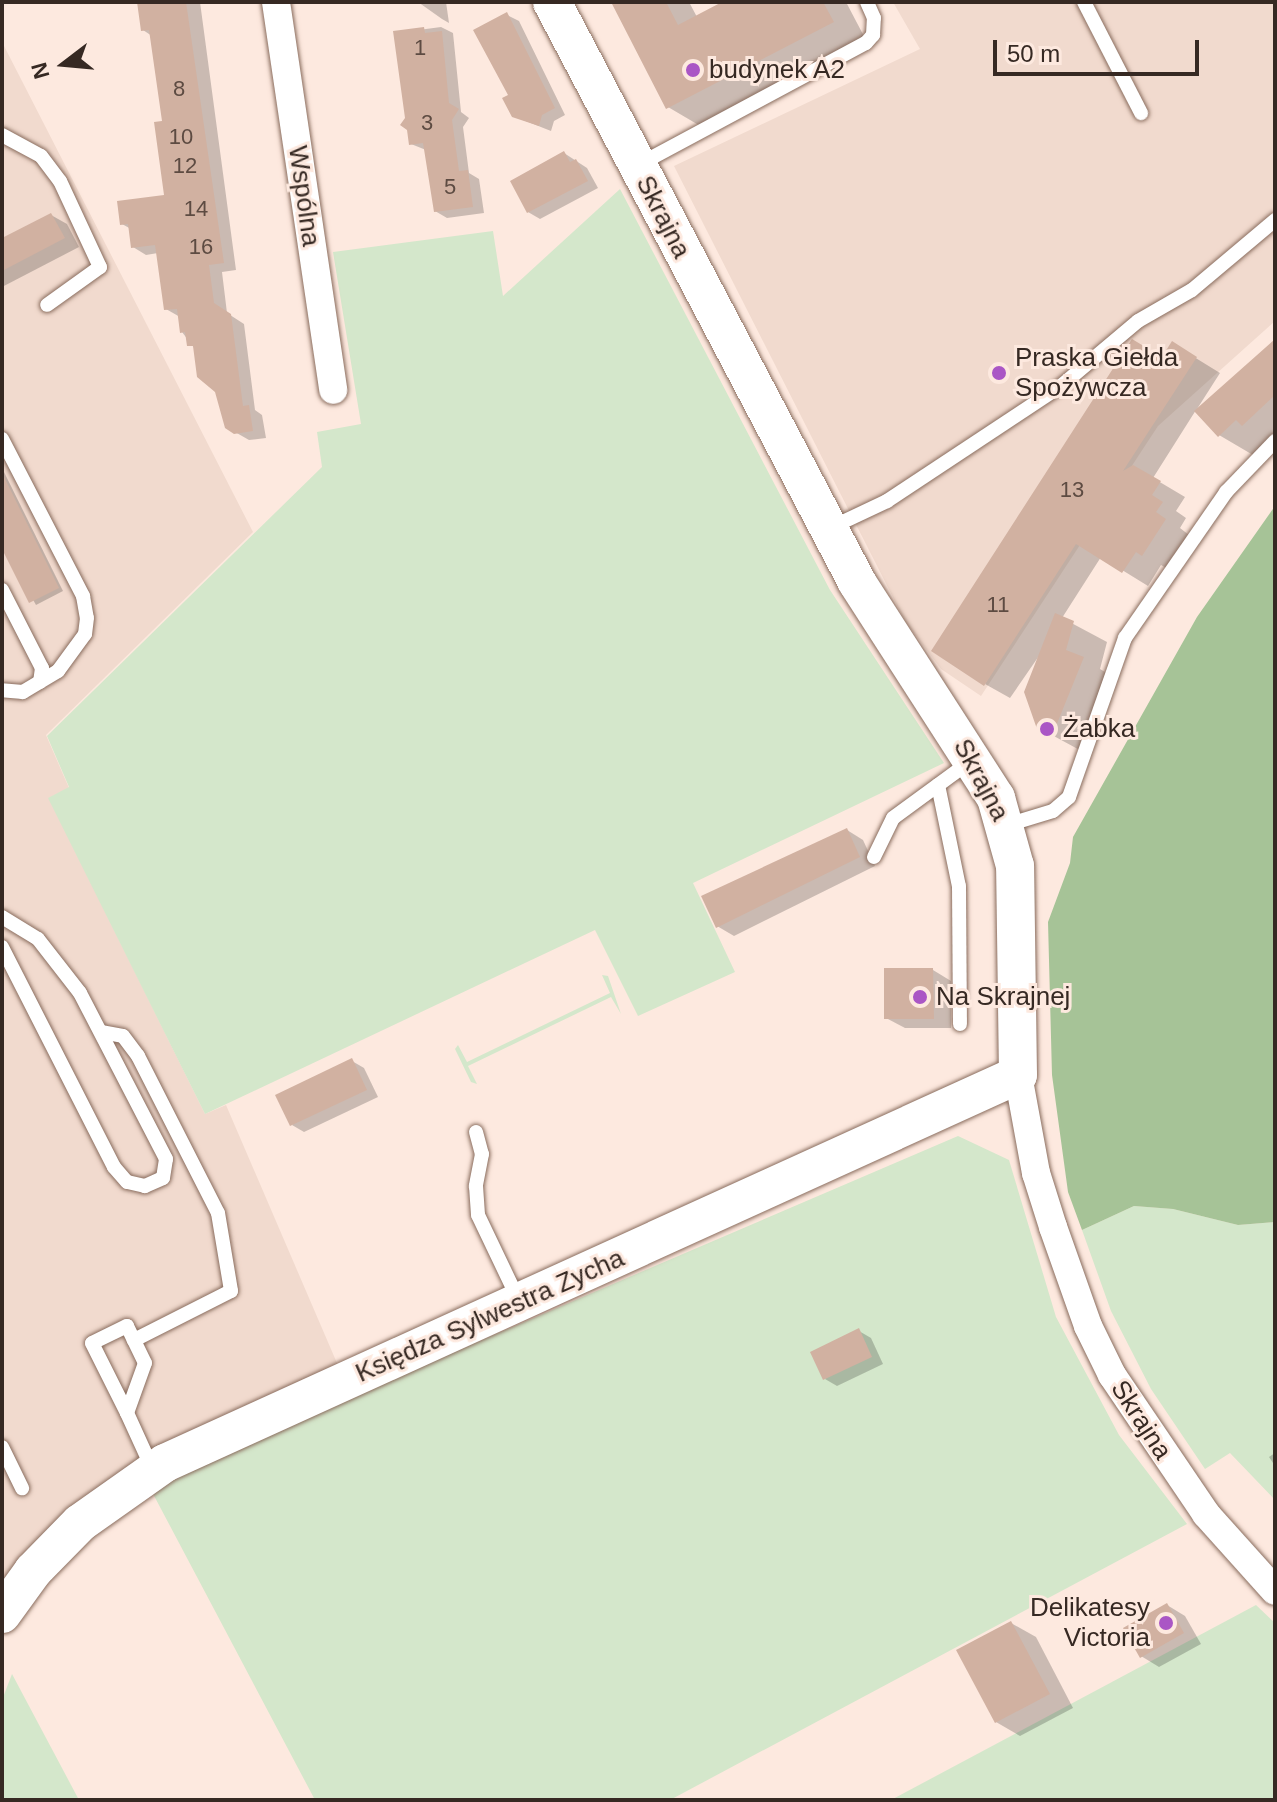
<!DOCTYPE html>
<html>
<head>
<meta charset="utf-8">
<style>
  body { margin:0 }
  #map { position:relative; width:1277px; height:1802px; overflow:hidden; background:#fde9df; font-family:Helvetica,sans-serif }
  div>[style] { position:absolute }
  .built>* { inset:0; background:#f1dace }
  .green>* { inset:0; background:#d4e7cb }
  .forest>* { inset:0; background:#a6c397 }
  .shadow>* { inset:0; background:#0003 }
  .building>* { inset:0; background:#d1b1a1 }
  .roads { filter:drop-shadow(0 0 2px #896c5d) drop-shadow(0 0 2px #896c5d) }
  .lane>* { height:14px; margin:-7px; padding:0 7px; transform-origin:7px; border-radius:7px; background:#fff }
  .street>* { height:28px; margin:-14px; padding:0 14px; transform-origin:14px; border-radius:14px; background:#fff }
  .secondary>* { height:38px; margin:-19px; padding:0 19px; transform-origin:19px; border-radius:19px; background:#fff }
  .dots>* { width:22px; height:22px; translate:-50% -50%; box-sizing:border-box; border:4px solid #fde9df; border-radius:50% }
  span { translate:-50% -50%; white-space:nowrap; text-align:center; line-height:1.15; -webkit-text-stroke:6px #fde9df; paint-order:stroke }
  .number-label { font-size:22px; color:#5d4b42 }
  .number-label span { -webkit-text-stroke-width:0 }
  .poi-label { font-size:26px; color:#362923 }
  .left { translate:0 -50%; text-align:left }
  .right { translate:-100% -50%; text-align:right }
  .street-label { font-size:26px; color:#362923 }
  .frame { position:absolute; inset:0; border:4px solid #362923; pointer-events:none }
  .north { position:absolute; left:24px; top:24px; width:80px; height:80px; -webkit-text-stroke:6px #fde9df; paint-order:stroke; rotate:254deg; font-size:22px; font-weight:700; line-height:32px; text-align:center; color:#362923 }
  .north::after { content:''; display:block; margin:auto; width:28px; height:36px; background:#362923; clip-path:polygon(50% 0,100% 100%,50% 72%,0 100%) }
  .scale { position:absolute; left:993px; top:40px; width:206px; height:36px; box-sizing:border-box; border:4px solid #362923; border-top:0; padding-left:10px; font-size:24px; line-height:28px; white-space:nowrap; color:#362923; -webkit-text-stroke:6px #fde9df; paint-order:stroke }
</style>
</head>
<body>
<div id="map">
  <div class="built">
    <i style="clip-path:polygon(893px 2px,1275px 2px,1275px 321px,1158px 426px,981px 696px,941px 669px,905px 621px,674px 166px,920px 49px)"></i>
    <i style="clip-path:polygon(2px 42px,253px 532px,46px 735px,69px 788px,49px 798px,205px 1114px,226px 1105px,343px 1377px,201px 1441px,2px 1608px)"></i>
  </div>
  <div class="green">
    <i style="clip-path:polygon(620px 189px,830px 590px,944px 763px,693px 883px,735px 972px,638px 1016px,595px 930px,205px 1114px,48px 798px,69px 787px,47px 736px,322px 467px,317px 432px,361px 424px,333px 252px,493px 231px,503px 296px)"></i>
    <i style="clip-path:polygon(602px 975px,608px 976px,621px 1014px,611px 997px,468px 1066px,477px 1084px,471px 1082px,455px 1049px,458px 1045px,467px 1062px,610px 993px)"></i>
    <i style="clip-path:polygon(958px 1136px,1009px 1160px,1056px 1317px,1119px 1435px,1187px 1524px,670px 1800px,315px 1800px,151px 1490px,382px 1383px)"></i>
    <i style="clip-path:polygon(1134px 1206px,1173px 1209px,1238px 1225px,1275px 1222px,1275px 1500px,1230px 1453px,1205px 1469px,1151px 1389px,1111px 1311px,1082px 1230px)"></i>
    <i style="clip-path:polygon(1256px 1605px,1275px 1623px,1275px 1800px,891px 1800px)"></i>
    <i style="clip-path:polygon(12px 1674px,79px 1800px,2px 1800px,2px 1700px)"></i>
  </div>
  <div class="forest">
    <i style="clip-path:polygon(1275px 506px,1275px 1222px,1238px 1225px,1173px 1209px,1134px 1206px,1082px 1230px,1068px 1192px,1052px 1075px,1048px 922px,1070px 863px,1073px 837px,1197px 617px)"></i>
  </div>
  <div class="shadow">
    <i style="clip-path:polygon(139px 2px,200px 2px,236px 270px,222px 272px,227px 313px,244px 324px,255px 410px,262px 415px,266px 438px,249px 440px,235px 432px,195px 349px,182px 332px,180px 317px,166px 309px,158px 253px,146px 255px,133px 247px,131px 229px,122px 224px,166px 197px,164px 123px,152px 36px,143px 30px)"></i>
    <i style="clip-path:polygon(418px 2px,446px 2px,449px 23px,442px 19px)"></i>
    <i style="clip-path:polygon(613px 2px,689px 2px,697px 17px,726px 2px,846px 2px,867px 42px,702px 127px,668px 107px)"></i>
    <i style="clip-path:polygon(507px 15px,519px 21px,565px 115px,554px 121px,551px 131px,513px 116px)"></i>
    <i style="clip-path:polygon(441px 27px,453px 33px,461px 112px,469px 118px,463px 127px,469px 173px,479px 179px,484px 213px,447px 218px,435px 211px,426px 150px,411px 144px,396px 33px)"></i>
    <i style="clip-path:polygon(564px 153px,587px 168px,598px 188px,540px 219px,528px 212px)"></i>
    <i style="clip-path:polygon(51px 215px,67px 224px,79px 247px,2px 287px,2px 241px)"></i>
    <i style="clip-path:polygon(1173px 344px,1220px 373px,1197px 409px,1275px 370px,1275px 442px,1253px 455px,1219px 435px,1196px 410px,1153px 478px,1185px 497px,1176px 511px,1186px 518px,1180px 528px,1189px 535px,1168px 569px,1161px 565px,1148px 586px,1101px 557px,1062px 618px,1107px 642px,1100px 669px,1117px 679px,1087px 754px,1039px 728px,1041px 653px,1010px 698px,985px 684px)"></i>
    <i style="clip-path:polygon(2px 468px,63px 591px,36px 605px,2px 545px)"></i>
    <i style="clip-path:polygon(847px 830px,863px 840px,875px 866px,734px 936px,717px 926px)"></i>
    <i style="clip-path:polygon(933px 970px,951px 981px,951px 1028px,905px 1028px,886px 1018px)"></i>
    <i style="clip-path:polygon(352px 1061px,364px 1068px,378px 1097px,304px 1132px,292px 1125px)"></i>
    <i style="clip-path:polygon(859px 1331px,871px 1338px,883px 1364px,837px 1386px,825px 1379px)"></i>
    <i style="clip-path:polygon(1275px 1453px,1275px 1466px,1269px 1457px)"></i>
    <i style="clip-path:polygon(1167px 1605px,1185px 1616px,1201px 1644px,1159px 1667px,1141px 1656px)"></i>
    <i style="clip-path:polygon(1011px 1623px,1036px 1637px,1073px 1708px,1020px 1736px,996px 1722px)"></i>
  </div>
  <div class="building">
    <i style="clip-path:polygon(137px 2px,186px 2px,224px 263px,209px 265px,214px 303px,231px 314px,243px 406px,249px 405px,253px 431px,234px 434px,225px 428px,215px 392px,197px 377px,193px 346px,187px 346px,185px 332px,180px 333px,177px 309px,164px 310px,155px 245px,131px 248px,128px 224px,120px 225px,117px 201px,164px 195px,154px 122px,162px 121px,149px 30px,141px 31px)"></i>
    <i style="clip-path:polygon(611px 2px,666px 2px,678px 25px,722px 2px,823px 2px,834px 22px,666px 109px)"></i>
    <i style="clip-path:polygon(507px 12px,555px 108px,542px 115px,539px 126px,512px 117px,502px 98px,508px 95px,473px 30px)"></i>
    <i style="clip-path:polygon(424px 27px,425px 33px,442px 31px,449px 103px,459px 109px,452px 120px,459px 171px,468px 170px,473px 207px,434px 212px,423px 143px,409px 145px,407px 130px,400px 125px,405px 118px,393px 31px)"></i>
    <i style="clip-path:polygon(564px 151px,570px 162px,576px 159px,588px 181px,527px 213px,510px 181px)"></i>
    <i style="clip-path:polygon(51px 213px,65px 238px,2px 271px,2px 238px)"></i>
    <i style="clip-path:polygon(1132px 339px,1162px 357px,1172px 341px,1197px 357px,1123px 471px,1133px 465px,1161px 481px,1152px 495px,1163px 502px,1156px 512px,1166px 519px,1142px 556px,1136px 552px,1122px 573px,1076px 544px,984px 686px,931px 651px)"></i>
    <i style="clip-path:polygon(1275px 339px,1275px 395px,1242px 426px,1236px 420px,1218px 437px,1194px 411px)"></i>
    <i style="clip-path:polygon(2px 473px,59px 588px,29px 603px,2px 549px)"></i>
    <i style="clip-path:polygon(1055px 613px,1074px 621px,1066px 650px,1084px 657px,1052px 736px,1037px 729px,1024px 692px)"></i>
    <i style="clip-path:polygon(847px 828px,860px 857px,716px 928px,701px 896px)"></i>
    <i style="clip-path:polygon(884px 968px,933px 968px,934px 1019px,884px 1019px)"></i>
    <i style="clip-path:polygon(352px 1058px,367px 1090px,290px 1126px,275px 1095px)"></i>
    <i style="clip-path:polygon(859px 1328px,872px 1357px,823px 1380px,810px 1352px)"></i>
    <i style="clip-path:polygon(1167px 1603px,1184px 1633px,1140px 1658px,1123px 1628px)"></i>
    <i style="clip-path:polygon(1011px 1621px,1050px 1694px,995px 1723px,956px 1650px)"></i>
  </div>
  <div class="roads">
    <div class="lane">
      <i style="left:1084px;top:2px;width:125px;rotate:62.8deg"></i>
      <i style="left:2px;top:135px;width:44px;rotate:28.3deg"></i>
      <i style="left:41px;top:156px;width:31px;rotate:53deg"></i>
      <i style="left:60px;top:181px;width:95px;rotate:65.1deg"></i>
      <i style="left:100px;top:267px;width:65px;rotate:144.4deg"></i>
      <i style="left:640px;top:164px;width:256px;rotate:-28.2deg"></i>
      <i style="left:866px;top:43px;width:11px;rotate:-49deg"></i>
      <i style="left:873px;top:35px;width:17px;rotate:-87deg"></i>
      <i style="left:874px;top:18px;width:17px;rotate:-114deg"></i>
      <i style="left:2px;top:439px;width:177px;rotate:62.7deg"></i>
      <i style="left:83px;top:596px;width:22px;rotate:80deg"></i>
      <i style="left:87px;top:618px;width:16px;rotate:97deg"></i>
      <i style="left:85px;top:634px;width:46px;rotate:126.1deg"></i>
      <i style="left:58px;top:671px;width:41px;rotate:149deg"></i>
      <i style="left:23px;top:692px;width:21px;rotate:-175deg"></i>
      <i style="left:830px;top:528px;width:63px;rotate:-25.3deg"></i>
      <i style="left:887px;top:501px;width:210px;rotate:-33.5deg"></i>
      <i style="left:1062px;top:385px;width:99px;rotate:-40.1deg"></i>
      <i style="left:1138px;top:321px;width:62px;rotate:-29.9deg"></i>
      <i style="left:1192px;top:290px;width:109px;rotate:-40.1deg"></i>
      <i style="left:2px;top:590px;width:88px;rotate:62.9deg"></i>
      <i style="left:42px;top:668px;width:14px;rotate:98deg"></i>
      <i style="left:938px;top:785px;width:103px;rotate:78.3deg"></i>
      <i style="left:959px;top:886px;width:138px;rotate:89.6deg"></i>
      <i style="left:1007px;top:825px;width:48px;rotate:-16.9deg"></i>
      <i style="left:1053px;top:811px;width:21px;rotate:-41deg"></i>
      <i style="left:1069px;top:797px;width:169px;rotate:-70.6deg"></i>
      <i style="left:1125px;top:638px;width:178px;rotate:-55.3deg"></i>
      <i style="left:1226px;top:492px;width:71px;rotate:-46.1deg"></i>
      <i style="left:874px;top:857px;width:43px;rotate:-64deg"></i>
      <i style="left:893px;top:818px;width:97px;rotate:-36.2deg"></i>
      <i style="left:2px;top:917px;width:42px;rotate:31.4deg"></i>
      <i style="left:38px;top:939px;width:68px;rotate:52.1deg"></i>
      <i style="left:80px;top:993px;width:187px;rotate:62.6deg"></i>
      <i style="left:166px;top:1159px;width:19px;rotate:99deg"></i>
      <i style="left:163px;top:1178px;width:20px;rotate:156deg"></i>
      <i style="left:145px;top:1186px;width:18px;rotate:-167deg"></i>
      <i style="left:127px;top:1182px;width:20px;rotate:-131deg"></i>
      <i style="left:114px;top:1167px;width:247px;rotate:-117deg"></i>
      <i style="left:101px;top:1032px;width:22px;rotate:10deg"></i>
      <i style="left:123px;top:1036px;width:25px;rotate:53deg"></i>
      <i style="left:138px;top:1056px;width:176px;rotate:63deg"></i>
      <i style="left:218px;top:1213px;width:79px;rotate:80.5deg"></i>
      <i style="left:231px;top:1291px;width:109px;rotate:153.2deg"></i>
      <i style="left:476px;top:1132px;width:23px;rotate:75deg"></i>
      <i style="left:482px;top:1154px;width:33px;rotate:101deg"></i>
      <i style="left:476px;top:1186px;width:29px;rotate:86deg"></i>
      <i style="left:478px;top:1215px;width:95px;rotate:64.5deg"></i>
      <i style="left:127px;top:1413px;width:78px;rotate:-116.6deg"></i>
      <i style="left:92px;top:1343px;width:39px;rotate:-26deg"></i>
      <i style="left:127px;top:1326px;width:41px;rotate:64.1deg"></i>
      <i style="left:145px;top:1363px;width:53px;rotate:109.8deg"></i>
      <i style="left:127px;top:1413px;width:63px;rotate:65.5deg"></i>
      <i style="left:2px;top:1447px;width:46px;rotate:64deg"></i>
    </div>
    <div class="street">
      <i style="left:276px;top:2px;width:392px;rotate:81.6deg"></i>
      <i style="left:1018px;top:1075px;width:100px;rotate:79.6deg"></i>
      <i style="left:1036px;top:1173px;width:57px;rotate:72.5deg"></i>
      <i style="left:1053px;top:1227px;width:105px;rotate:70.5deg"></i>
      <i style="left:1088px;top:1326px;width:55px;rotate:63.9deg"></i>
      <i style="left:1112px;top:1375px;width:168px;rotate:55.9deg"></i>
      <i style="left:1206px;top:1514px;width:103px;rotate:48.1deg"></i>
    </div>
    <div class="secondary">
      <i style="left:2px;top:1614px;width:53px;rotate:-54.2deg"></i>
      <i style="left:33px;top:1571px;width:67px;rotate:-45.6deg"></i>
      <i style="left:80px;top:1523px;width:104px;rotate:-35.2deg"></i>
      <i style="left:165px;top:1463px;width:937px;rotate:-24.46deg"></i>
      <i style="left:1018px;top:1075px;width:209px;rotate:-90.8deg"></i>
      <i style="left:1015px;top:866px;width:71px;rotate:-105.6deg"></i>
      <i style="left:996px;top:798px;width:257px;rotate:-122.8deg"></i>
      <i style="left:857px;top:582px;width:655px;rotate:-117.74deg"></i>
    </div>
  </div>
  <div class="dots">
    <i style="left:693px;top:70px;background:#aa56c5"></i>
    <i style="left:999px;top:373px;background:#aa56c5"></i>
    <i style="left:1047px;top:729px;background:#aa56c5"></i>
    <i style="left:920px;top:997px;background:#aa56c5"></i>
    <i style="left:1166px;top:1623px;background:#aa56c5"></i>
  </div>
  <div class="number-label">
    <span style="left:420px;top:48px">1</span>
    <span style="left:179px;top:89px">8</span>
    <span style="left:427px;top:123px">3</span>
    <span style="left:181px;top:137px">10</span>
    <span style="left:185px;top:166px">12</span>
    <span style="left:450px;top:187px">5</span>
    <span style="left:196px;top:209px">14</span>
    <span style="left:201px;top:247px">16</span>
    <span style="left:1072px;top:490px">13</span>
    <span style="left:998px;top:605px">11</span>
  </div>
  <div class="poi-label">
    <span class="left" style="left:709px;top:70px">budynek A2</span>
    <span class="left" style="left:1015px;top:373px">Praska Giełda<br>Spożywcza</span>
    <span class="left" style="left:1063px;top:729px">Żabka</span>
    <span class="left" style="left:936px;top:997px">Na Skrajnej</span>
    <span class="right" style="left:1150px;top:1623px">Delikatesy<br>Victoria</span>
  </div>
  <div class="street-label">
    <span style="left:304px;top:196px;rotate:82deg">Wspólna</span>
    <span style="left:663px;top:217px;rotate:63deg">Skrajna</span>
    <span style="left:981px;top:780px;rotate:62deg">Skrajna</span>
    <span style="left:490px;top:1316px;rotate:-24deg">Księdza Sylwestra Zycha</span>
    <span style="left:1141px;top:1420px;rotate:57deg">Skrajna</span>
  </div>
  <div class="frame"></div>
  <div class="north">N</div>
  <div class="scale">50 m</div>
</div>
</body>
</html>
